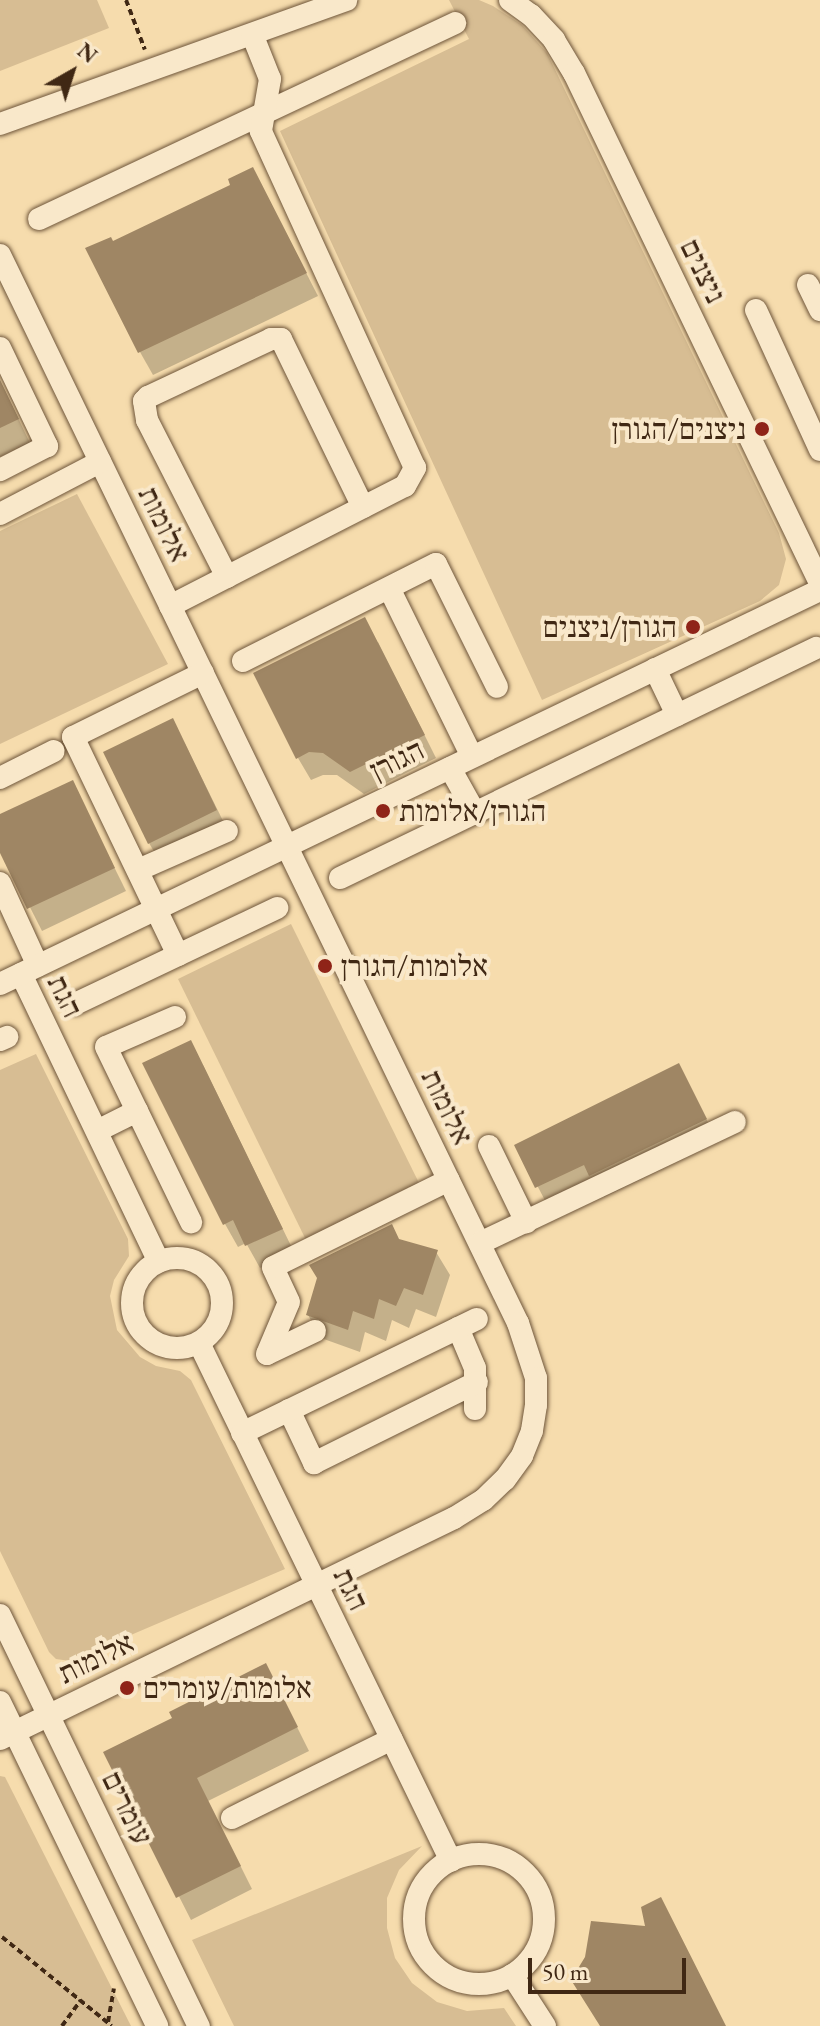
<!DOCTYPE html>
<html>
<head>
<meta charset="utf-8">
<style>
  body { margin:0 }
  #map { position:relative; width:820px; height:2026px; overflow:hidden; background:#f6dcad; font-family:"EB Garamond","Frank Ruhl Libre",serif }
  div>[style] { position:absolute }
  .green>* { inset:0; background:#d7bd93 }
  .shadow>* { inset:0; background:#0003 }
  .building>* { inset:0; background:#9f8664 }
  .path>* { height:4px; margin-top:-2px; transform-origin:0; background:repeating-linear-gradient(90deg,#402814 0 6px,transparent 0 10px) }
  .roads { filter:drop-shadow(0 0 2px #6e553a) drop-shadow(0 0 2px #6e553a) }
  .minor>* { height:22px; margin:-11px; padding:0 11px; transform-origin:11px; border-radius:11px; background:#f9e8ca }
  .minor>.ring { margin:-11px; padding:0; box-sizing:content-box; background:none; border:22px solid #f9e8ca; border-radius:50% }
  .dots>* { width:22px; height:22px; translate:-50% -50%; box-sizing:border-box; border:4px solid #f9e8ca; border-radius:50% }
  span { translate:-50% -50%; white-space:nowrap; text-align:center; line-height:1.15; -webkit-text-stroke:8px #f9e8ca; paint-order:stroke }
  .street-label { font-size:30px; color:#402814 }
  .poi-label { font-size:30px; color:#402814 }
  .right { translate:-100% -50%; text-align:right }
  .left { translate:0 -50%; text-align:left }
  .north { position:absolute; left:32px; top:32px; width:80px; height:80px; -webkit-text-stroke:6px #f9e8ca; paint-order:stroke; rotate:39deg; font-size:22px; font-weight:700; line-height:32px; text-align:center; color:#402814 }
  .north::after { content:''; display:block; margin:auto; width:28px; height:36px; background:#402814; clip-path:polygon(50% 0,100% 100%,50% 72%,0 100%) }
  .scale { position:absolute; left:528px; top:1958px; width:158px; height:36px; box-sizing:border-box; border:4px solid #402814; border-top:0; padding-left:10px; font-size:24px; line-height:28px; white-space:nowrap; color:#402814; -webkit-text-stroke:6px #f9e8ca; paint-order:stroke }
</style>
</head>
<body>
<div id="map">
  <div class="green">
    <i style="clip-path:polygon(0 0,97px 0,109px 28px,0 71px)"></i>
    <i style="clip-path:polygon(449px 0,479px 0,493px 6px,522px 25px,547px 53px,779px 533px,786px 559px,779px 585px,760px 601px,542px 700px,280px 131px,469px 39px)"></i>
    <i style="clip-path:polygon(77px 494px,168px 664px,0 744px,0 531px)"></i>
    <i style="clip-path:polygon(291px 924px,420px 1185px,306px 1240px,178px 979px)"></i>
    <i style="clip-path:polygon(36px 1054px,128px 1239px,129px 1256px,114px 1280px,110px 1296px,117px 1330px,140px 1357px,156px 1366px,180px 1371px,191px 1380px,285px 1569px,70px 1661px,56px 1659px,49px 1652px,0 1551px,0 1070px)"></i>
    <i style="clip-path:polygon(0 1776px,5px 1777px,131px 2026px,0 2026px)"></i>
    <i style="clip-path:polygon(422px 1846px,399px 1870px,387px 1898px,387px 1928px,395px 1958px,412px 1983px,437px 2002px,467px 2011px,504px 2008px,516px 2026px,234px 2026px,192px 1940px)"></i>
  </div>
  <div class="shadow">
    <i style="clip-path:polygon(265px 193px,318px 296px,153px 375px,140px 352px,113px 244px)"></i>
    <i style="clip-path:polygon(0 380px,30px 443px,0 457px)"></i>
    <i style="clip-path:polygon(378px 642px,436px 758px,364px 794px,337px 775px,323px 775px,311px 780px,298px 758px)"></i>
    <i style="clip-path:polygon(185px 744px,229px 833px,162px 865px,149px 843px)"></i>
    <i style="clip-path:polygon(72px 782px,126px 891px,42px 931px,0 848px,0 816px)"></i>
    <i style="clip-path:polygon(203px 1065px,294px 1252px,260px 1268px,246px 1243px,238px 1247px,225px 1224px)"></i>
    <i style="clip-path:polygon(691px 1089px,718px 1142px,604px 1197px,598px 1187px,550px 1210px,516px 1145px)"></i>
    <i style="clip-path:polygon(400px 1241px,436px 1252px,450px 1275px,436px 1317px,416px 1309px,409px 1328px,392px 1320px,386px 1341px,365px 1332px,360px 1352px,321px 1338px,308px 1315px)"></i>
    <i style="clip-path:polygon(278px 1689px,309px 1751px,208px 1801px,252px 1889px,191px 1920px,106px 1753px)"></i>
  </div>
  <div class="building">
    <i style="clip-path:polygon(253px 167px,307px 273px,138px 353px,85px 248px,111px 237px,113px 241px,230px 185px,228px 179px)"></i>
    <i style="clip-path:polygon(0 380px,19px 419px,0 428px)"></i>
    <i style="clip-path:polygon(365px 617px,425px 735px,350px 772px,323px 753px,309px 752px,296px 759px,253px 673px)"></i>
    <i style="clip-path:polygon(173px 718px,217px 810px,148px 844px,103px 752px)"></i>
    <i style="clip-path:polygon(73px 780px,115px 868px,27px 909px,0 853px,0 814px)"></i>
    <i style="clip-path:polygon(191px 1040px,283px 1229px,245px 1246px,233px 1220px,223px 1225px,142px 1063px)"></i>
    <i style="clip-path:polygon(679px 1063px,707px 1119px,589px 1176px,584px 1165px,535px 1188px,514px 1145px)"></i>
    <i style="clip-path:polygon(392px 1224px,399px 1239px,438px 1250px,423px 1295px,404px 1288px,396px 1306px,379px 1299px,374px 1319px,353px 1311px,348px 1330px,306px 1315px,317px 1278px,309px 1265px)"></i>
    <i style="clip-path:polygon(266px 1663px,298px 1727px,197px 1778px,241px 1866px,176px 1898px,103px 1752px,172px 1718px,169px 1712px)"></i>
    <i style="clip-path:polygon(661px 1897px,726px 2026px,600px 2026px,571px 1980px,585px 1957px,591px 1921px,645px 1926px,641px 1907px)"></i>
  </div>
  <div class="path">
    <i style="left:126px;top:0;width:53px;rotate:69.2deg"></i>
    <i style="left:2px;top:1937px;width:141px;rotate:39deg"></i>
    <i style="left:108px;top:2022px;width:34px;rotate:-80deg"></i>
    <i style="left:62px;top:2026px;width:32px;rotate:-54deg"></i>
  </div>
  <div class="roads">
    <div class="minor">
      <i style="left:510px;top:0;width:26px;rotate:36deg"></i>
      <i style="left:531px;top:15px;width:34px;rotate:47deg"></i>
      <i style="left:554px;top:40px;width:39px;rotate:59deg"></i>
      <i style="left:574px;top:73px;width:566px;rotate:64.25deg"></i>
      <i style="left:0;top:124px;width:368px;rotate:-19.7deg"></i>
      <i style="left:39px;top:219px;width:460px;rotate:-25.2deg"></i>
      <i style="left:0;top:255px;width:1187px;rotate:64.13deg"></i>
      <i style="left:518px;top:1323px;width:58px;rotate:71.9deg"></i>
      <i style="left:536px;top:1378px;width:27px;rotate:90deg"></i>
      <i style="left:536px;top:1405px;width:26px;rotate:99deg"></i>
      <i style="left:532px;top:1431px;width:27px;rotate:112deg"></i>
      <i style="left:522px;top:1456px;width:29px;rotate:126deg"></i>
      <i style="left:505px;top:1479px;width:30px;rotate:136deg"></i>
      <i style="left:483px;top:1500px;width:34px;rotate:148deg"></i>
      <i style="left:454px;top:1518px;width:505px;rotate:154.04deg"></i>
      <i style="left:808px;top:285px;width:28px;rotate:64deg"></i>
      <i style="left:756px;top:310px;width:154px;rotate:65.4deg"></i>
      <i style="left:0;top:348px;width:109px;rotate:64.4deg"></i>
      <i style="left:47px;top:446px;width:53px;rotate:152.9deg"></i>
      <i style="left:0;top:514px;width:113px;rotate:-27.5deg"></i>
      <i style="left:227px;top:577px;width:176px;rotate:-117deg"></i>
      <i style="left:147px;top:420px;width:19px;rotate:-99deg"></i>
      <i style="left:144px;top:401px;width:6px;rotate:-45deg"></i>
      <i style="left:148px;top:397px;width:136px;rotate:-25.2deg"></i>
      <i style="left:271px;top:339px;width:10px"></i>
      <i style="left:281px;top:339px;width:187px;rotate:64deg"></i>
      <i style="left:389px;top:588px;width:188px;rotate:63.8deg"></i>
      <i style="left:170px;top:606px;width:264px;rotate:-27.1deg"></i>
      <i style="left:405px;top:486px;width:21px;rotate:-61deg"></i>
      <i style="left:415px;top:468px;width:371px;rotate:-114.6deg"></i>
      <i style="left:261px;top:131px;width:53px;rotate:-80.2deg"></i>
      <i style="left:270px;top:79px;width:48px;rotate:-111.8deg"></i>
      <i style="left:243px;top:661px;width:216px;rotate:-26.7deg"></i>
      <i style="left:436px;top:564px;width:137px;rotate:63.6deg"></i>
      <i style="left:655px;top:669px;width:51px;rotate:64.4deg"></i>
      <i style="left:450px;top:768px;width:51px;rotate:60.9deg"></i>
      <i style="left:0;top:778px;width:60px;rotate:-26.6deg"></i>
      <i style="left:138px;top:870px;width:97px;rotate:-23.7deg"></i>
      <i style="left:340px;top:878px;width:529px;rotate:-25.79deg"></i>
      <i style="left:0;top:883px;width:91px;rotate:65.4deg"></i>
      <i style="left:178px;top:955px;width:242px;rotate:-115.7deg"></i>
      <i style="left:73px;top:737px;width:145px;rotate:-26.2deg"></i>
      <i style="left:21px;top:974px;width:319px;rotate:64.4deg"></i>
      <i style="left:0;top:984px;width:910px;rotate:-25.66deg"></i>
      <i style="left:75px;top:1004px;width:224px;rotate:-25.4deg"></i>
      <i style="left:175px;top:1017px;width:75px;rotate:156.5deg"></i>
      <i style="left:106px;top:1047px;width:195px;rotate:64.1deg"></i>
      <i style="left:0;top:1040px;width:8px;rotate:-23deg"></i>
      <i style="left:97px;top:1131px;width:45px;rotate:-26.6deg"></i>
      <i style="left:489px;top:1146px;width:85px;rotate:64deg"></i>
      <i style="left:480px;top:1243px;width:282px;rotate:-25.4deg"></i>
      <i class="ring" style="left:132px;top:1258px;width:68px;height:68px"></i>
      <i style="left:458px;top:1328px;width:43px;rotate:67deg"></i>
      <i style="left:475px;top:1368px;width:41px;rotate:90deg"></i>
      <i style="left:315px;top:1331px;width:53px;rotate:154.4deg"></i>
      <i style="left:267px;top:1354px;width:56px;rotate:-67.1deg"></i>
      <i style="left:289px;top:1302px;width:38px;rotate:-115deg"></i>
      <i style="left:273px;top:1267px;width:196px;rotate:-26.3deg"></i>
      <i style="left:199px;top:1343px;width:576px;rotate:64.06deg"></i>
      <i style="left:289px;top:1410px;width:59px;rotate:64.7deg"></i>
      <i style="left:314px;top:1463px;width:182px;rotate:-26.4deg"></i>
      <i style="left:242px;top:1433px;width:261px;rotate:-25.9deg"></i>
      <i style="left:0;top:1615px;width:457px;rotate:64.2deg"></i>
      <i style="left:0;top:1702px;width:360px;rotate:64.1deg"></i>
      <i style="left:232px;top:1818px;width:178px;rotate:-26.3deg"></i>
      <i class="ring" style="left:414px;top:1854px;width:108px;height:108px"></i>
      <i style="left:512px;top:1975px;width:61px;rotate:57.1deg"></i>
    </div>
  </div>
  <div class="dots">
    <i style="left:762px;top:429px;background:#8f2418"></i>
    <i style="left:693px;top:627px;background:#8f2418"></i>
    <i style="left:383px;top:811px;background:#8f2418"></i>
    <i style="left:325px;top:966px;background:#8f2418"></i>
    <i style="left:127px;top:1688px;background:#8f2418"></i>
  </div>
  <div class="street-label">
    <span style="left:703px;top:271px;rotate:64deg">ניצנים</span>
    <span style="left:164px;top:524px;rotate:64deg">אלומות</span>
    <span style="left:397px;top:760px;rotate:-26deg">הגורן</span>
    <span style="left:65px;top:996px;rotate:64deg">הגת</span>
    <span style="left:447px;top:1107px;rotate:64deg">אלומות</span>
    <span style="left:351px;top:1589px;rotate:64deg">הגת</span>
    <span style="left:96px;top:1658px;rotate:-26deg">אלומות</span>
    <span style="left:127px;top:1808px;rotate:64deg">עומרים</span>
  </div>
  <div class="poi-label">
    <span class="right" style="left:746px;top:429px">ניצנים/הגורן</span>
    <span class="right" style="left:677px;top:627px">הגורן/ניצנים</span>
    <span class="left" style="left:399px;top:811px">הגורן/אלומות</span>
    <span class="left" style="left:341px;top:966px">אלומות/הגורן</span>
    <span class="left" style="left:143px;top:1688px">אלומות/עומרים</span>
  </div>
  <div class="north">N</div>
  <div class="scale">50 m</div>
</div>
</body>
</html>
